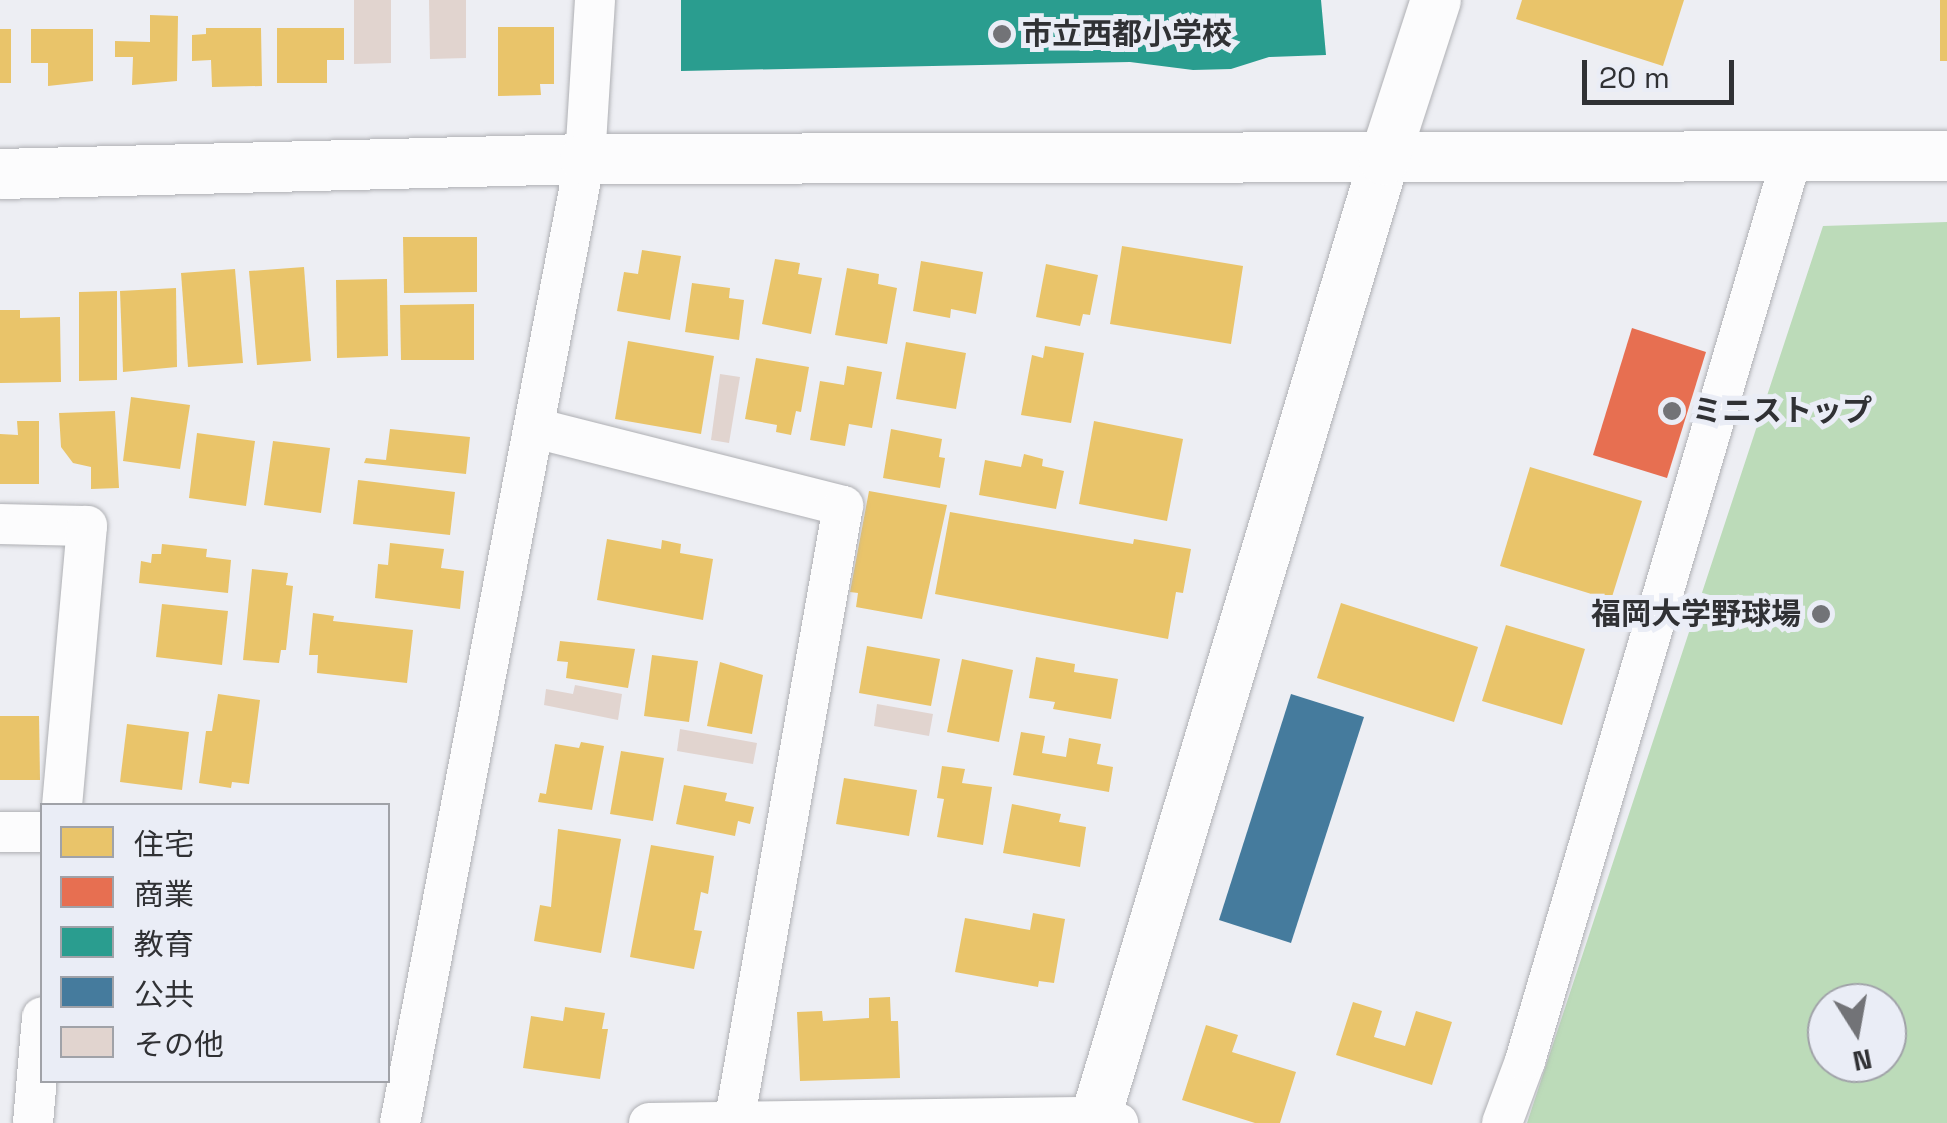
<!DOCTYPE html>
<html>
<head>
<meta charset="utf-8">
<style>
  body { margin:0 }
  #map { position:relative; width:1947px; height:1123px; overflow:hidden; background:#edeef3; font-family:"Space Grotesk","Noto Sans JP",sans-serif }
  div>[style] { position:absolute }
  .green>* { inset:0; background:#bcdbb9 }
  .homes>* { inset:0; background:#e9c46a }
  .shops>* { inset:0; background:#e76f51 }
  .schools>* { inset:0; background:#2a9d8f }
  .public>* { inset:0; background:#457b9d }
  .building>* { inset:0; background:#e1d4cf }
  .roads { filter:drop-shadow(0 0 2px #afb0b4) drop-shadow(0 0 2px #afb0b4) }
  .minor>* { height:40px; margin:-20px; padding:0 20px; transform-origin:20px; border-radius:20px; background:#fcfcfd }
  .tertiary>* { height:50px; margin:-25px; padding:0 25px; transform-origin:25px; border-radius:25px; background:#fcfcfd }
  .dots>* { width:28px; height:28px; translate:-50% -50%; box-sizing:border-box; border:5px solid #eaedf6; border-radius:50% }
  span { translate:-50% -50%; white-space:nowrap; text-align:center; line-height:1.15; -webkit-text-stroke:10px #eaedf6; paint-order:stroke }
  .poi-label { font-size:30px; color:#303134; font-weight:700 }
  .left { translate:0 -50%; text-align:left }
  .right { translate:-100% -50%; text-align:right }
  .legend { position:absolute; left:40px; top:803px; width:350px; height:280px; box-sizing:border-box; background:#eaedf6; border:2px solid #a0a2a8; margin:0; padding:12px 18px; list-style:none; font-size:30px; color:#303134 }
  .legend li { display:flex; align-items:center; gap:20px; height:50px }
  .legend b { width:50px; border:2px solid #a0a2a8 }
  .north { position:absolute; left:1807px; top:983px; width:100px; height:100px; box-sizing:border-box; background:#eaedf6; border:2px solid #a0a2a8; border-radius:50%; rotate:169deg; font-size:28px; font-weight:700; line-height:40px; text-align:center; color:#303134 }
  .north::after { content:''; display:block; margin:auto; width:35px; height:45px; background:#727377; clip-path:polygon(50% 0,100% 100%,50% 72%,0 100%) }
  .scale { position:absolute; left:1582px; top:60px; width:152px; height:45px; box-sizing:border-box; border:5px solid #303134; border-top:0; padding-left:12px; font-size:30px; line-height:35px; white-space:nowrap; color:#303134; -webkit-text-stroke:8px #eaedf6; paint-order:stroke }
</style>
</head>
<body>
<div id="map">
  <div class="green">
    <i style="clip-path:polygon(evenodd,1947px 222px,1947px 1123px,1527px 1123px,1823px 226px,1947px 222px,1827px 1003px,1887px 1003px,1887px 1063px,1827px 1063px,1827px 1003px)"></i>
  </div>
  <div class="homes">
    <i style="clip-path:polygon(1522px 0,1684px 0,1663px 66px,1516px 19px)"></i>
    <i style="clip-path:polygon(1940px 0,1947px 0,1947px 61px,1940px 61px)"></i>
    <i style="clip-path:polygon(150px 15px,178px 16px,177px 81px,132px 85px,133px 57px,115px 57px,115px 41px,150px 42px)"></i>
    <i style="clip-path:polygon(498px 27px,554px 27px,554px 84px,540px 84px,541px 95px,498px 96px)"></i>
    <i style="clip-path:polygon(206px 28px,261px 28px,262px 86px,212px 87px,211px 60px,192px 61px,192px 35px,206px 34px)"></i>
    <i style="clip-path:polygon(277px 28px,344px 28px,344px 60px,327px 60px,327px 83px,277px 83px)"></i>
    <i style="clip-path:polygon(0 29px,11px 29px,11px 83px,0 83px)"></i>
    <i style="clip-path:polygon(31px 29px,93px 29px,93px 81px,48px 86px,48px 63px,31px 63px)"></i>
    <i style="clip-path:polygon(403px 237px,477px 237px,477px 292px,404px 293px)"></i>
    <i style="clip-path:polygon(1122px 246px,1243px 266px,1231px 344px,1110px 324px)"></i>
    <i style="clip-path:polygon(642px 250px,681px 256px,670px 320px,617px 311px,624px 272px,638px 274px)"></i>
    <i style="clip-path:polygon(775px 259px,800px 263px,798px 274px,822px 278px,811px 334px,762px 324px)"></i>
    <i style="clip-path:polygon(921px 261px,983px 272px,976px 314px,951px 309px,950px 318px,913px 311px)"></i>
    <i style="clip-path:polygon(1046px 264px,1098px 275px,1090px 315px,1083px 314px,1080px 326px,1036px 317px)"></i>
    <i style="clip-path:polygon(304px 267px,311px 361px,257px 365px,249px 271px)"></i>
    <i style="clip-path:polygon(847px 268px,879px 274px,878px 284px,897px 288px,887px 344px,835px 335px)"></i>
    <i style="clip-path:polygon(235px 269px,243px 363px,188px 367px,181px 273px)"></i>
    <i style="clip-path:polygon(387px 279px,388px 356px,337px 358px,336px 280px)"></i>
    <i style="clip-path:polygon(692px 283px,730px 288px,729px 298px,744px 300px,739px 340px,685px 332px)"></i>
    <i style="clip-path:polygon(176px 288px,177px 367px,123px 372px,120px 291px)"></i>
    <i style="clip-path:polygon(117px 291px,117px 380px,79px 381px,79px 292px)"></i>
    <i style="clip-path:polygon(474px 304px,474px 360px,401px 360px,400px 305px)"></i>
    <i style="clip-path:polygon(0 310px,20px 310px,20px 318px,60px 317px,61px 382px,0 383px)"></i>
    <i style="clip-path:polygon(628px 341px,714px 356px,701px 434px,615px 419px)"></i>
    <i style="clip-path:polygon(906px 342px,966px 353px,956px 409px,896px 399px)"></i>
    <i style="clip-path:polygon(1045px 346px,1084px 353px,1071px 423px,1021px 415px,1032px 355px,1043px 358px)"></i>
    <i style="clip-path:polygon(756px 358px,809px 367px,801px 412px,796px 411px,791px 435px,776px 432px,777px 425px,745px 419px)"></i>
    <i style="clip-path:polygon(847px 366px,882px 372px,872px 428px,849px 424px,845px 446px,810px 440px,820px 381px,844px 385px)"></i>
    <i style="clip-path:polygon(131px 397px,190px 405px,180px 469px,123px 461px)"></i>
    <i style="clip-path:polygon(115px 411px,119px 488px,91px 489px,91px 467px,73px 463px,61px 447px,59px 413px)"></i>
    <i style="clip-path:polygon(17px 421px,39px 421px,39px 484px,0 484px,0 434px,18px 435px)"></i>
    <i style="clip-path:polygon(1094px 421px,1183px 439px,1167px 521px,1079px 504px)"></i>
    <i style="clip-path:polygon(390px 429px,470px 437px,466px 474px,364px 463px,366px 458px,386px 460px)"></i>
    <i style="clip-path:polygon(891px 429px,942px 439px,939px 457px,945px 458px,940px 488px,883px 478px)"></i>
    <i style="clip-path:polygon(197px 433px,255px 441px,246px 506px,189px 498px)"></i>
    <i style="clip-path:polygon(273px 441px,330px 448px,321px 513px,264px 505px)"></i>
    <i style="clip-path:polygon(1024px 454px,1043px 459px,1042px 466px,1064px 471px,1056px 509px,979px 495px,985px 460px,1021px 467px)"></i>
    <i style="clip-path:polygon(1530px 467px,1642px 501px,1611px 600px,1500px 566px)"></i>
    <i style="clip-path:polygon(358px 480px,455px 492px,450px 535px,353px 524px)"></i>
    <i style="clip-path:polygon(869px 491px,947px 505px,922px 619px,856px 607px,858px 593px,850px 592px)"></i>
    <i style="clip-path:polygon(950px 512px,1133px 544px,1134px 539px,1191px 549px,1183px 593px,1176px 592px,1168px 639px,935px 594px)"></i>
    <i style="clip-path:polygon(607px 539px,661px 549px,662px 540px,681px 544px,680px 553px,713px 559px,703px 620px,597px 600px)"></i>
    <i style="clip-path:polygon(390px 543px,444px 549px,441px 568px,464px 571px,460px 609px,375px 598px,378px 564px,388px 565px)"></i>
    <i style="clip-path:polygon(162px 544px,207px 549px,206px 557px,231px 560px,228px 593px,139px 583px,141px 561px,151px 563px,152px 554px,161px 554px)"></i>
    <i style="clip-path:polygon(252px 569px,288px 573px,286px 585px,293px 586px,286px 650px,281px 650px,279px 663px,243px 660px)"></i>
    <i style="clip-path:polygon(1341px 603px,1478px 647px,1454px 722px,1317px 678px)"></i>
    <i style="clip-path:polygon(162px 604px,228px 611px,222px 665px,156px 657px)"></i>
    <i style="clip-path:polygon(313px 613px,334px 616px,333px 621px,413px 630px,407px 683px,317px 673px,318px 655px,309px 655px)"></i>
    <i style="clip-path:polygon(1506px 625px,1585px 649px,1562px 725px,1482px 701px)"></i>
    <i style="clip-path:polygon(560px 641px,635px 649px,628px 688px,566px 678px,568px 662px,557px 661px)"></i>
    <i style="clip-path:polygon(867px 646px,940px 659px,931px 706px,859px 693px)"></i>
    <i style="clip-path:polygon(652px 655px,698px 661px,689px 722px,644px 716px)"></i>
    <i style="clip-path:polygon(1036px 657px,1075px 664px,1074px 672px,1118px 679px,1111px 719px,1053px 709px,1055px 702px,1029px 698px)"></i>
    <i style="clip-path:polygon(962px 659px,1013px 670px,999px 742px,947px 732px)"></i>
    <i style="clip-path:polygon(720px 662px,763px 675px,752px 734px,707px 726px)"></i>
    <i style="clip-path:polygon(218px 694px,260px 700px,249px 784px,232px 782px,231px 788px,199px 783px,206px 731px,212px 731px)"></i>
    <i style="clip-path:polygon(0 716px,39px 716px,40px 780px,0 780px)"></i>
    <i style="clip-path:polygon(127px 724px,189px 732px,182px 790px,120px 782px)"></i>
    <i style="clip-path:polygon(1021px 732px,1045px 736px,1042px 753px,1066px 757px,1069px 738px,1101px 744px,1097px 764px,1113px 767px,1109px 792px,1013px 775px)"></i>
    <i style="clip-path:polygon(581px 742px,604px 746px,592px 810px,538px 802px,540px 793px,546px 794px,555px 744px,579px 748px)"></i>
    <i style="clip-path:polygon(621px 751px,664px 758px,653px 821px,610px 814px)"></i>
    <i style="clip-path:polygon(942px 766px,965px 769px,962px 783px,992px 787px,983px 845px,937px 837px,944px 799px,937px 798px)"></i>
    <i style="clip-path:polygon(844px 778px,917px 790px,909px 836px,836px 824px)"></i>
    <i style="clip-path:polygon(684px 785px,727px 793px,725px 801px,754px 807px,750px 824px,738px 821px,735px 836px,676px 824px)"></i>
    <i style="clip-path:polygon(1012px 804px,1061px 814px,1059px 822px,1086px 827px,1080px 867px,1003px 853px)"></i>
    <i style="clip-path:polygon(558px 829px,621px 839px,601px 953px,534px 941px,540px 905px,551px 907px)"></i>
    <i style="clip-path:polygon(651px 845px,714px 856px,708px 894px,701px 892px,694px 930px,702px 931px,694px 969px,630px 957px)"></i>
    <i style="clip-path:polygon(1033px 913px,1065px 919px,1054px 983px,1039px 981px,1038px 987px,955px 972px,965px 918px,1030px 930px)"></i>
    <i style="clip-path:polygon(890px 997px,891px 1021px,898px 1021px,900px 1078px,800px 1081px,797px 1012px,822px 1011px,823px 1021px,869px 1018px,869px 998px)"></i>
    <i style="clip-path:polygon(1353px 1002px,1382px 1011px,1374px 1037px,1405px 1046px,1416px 1011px,1452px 1022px,1432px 1085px,1336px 1055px)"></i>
    <i style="clip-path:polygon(565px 1007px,605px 1013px,602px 1029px,608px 1029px,600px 1079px,523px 1068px,531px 1016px,563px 1021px)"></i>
    <i style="clip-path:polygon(1206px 1025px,1238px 1035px,1232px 1052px,1296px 1072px,1280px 1123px,1255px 1123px,1182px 1100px)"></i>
  </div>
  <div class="shops">
    <i style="clip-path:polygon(1632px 328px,1706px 352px,1667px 478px,1593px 455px)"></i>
  </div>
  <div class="schools">
    <i style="clip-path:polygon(681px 0,1321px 0,1326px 55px,1269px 57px,1231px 69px,1193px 70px,1130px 62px,681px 71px)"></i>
  </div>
  <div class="public">
    <i style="clip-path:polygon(1291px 694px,1364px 717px,1291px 943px,1219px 920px)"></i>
  </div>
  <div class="building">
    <i style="clip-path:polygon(354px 0,391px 0,391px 63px,354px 64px)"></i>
    <i style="clip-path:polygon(429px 0,466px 0,466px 58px,430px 59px)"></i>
    <i style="clip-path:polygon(720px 374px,740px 377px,729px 443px,711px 440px)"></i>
    <i style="clip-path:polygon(575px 685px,622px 694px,618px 720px,544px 705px,546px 689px,573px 694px)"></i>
    <i style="clip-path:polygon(877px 704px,933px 714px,929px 736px,874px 726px)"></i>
    <i style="clip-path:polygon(680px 729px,757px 743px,753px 764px,677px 751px)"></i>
  </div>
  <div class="roads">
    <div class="minor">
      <i style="left:535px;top:428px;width:318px;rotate:14.2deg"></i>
      <i style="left:843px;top:506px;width:627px;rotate:100.02deg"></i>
      <i style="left:0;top:524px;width:87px;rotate:1.3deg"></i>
      <i style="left:87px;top:526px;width:281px;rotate:95.1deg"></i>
      <i style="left:0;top:832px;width:42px"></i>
      <i style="left:33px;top:1123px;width:106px;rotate:-85.1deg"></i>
      <i style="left:400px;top:1123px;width:982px;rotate:-79.14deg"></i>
      <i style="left:585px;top:159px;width:159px;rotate:-86.4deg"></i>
      <i style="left:649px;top:1123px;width:447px;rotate:-0.8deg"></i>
      <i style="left:1096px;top:1117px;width:23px;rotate:15deg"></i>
      <i style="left:1502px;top:1123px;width:66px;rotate:-69.6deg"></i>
      <i style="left:1525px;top:1061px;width:943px;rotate:-73.55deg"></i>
    </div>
    <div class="tertiary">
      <i style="left:0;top:174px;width:585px;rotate:-1.47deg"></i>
      <i style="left:585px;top:159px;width:1362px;rotate:-0.13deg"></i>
      <i style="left:1094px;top:1123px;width:1006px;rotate:-73.24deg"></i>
      <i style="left:1384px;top:160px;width:168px;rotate:-72deg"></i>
    </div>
  </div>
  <div class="dots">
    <i style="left:1002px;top:34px;background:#727377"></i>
    <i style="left:1672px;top:411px;background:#727377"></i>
    <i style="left:1821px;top:614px;background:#727377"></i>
  </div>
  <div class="poi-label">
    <span class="left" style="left:1022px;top:34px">市立西都小学校</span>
    <span class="left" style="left:1692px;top:411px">ミニストップ</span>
    <span class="right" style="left:1801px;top:614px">福岡大学野球場</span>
  </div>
  <ul class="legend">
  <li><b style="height:28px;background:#e9c46a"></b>住宅</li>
  <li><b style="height:28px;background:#e76f51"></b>商業</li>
  <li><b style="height:28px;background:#2a9d8f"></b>教育</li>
  <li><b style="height:28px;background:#457b9d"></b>公共</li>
  <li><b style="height:28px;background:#e1d4cf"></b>その他</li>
  </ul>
  <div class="north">N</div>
  <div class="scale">20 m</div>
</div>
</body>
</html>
